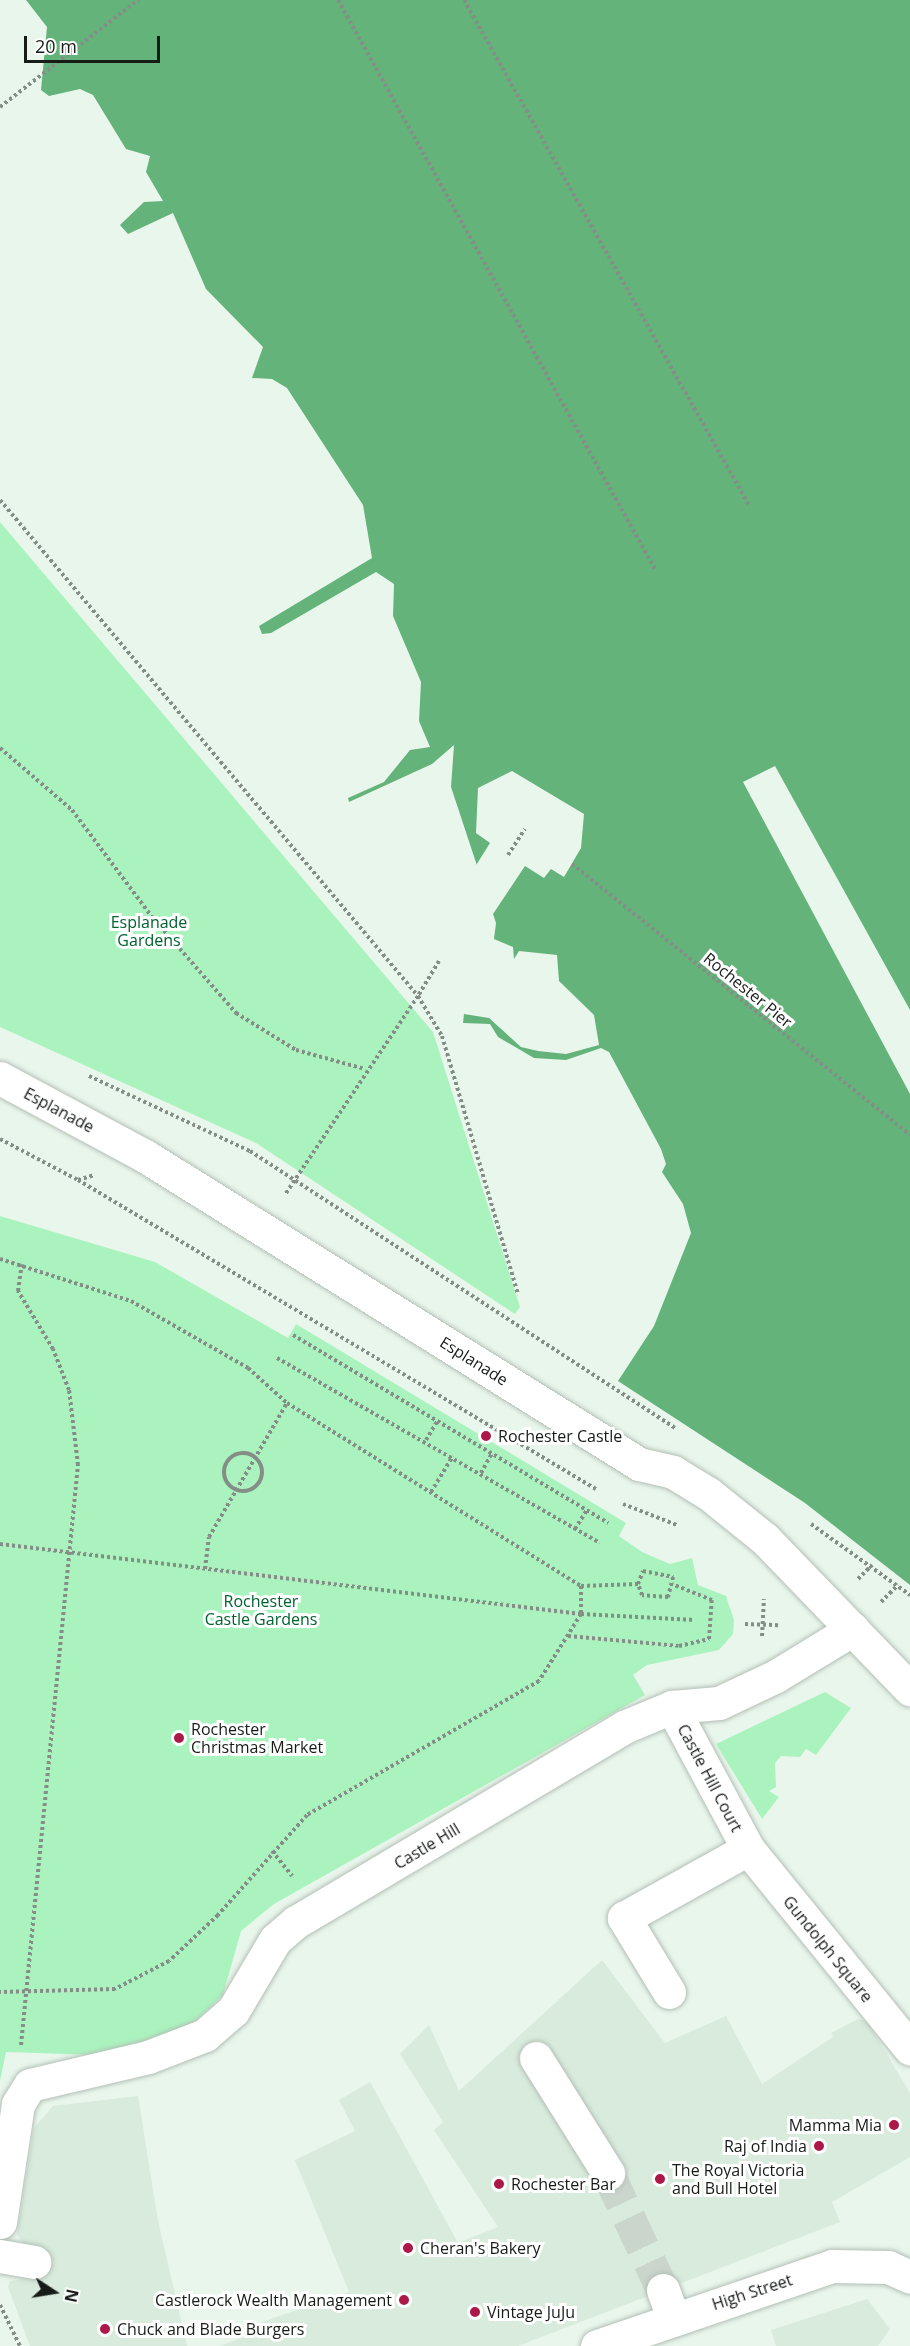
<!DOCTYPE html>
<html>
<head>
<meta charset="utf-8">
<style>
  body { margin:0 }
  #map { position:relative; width:910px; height:2346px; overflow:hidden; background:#e9f6ec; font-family:"Open Sans",sans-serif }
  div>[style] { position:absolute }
  .built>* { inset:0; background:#d8ebdc }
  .green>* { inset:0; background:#abf3be }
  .water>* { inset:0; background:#64b37b }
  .pier>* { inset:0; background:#e9f6ec }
  .minor-tunnel>* { height:33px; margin-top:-16.5px; transform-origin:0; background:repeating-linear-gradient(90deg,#cad5cc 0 33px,transparent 0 49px) }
  .path>* { height:4px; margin-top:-2px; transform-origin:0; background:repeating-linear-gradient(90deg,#848d86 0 3px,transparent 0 6px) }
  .path>.ring { margin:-2px; padding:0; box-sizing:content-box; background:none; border:4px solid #848d86; border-radius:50% }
  .roads { filter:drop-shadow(0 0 2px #b3bfb6) drop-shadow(0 0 2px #b3bfb6) }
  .minor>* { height:33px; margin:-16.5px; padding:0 16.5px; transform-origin:16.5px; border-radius:16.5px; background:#fff }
  .dots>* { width:16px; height:16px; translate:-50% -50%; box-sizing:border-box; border:3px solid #fff; border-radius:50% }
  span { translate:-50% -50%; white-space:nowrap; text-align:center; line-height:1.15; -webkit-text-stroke:6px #fff; paint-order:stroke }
  .park-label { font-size:16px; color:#00622f }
  .street-label { font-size:16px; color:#181c19 }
  .poi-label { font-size:16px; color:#181c19 }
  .left { translate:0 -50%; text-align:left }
  .right { translate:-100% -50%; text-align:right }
  .north { position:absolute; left:24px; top:2262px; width:60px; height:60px; -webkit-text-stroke:4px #fff; paint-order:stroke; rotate:102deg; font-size:16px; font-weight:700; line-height:24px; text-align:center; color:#181c19 }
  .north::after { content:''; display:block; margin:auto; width:21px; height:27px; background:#181c19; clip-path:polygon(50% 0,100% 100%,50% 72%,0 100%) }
  .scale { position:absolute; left:24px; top:36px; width:136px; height:27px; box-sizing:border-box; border:3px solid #181c19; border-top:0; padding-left:8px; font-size:18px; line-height:21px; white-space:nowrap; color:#181c19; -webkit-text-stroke:4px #fff; paint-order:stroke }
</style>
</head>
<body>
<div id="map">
  <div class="built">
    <i style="clip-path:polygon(602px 1960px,665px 2043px,726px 2016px,762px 2084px,833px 2037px,831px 2033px,858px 2019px,867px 2021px,910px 2093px,910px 2157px,832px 2202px,840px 2222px,518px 2346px,219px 2346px,261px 2331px,259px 2323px,349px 2292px,295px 2160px,355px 2131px,339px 2100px,370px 2082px,458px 2243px,498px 2227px,434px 2130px,443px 2122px,400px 2054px,429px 2025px,459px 2091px)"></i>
    <i style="clip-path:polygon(138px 2096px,158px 2221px,187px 2346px,30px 2346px,8px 2287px,10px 2281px,30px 2278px,34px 2262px,17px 2234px,34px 2128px,53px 2106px)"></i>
    <i style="clip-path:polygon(867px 2299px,890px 2329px,878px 2346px,776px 2346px,771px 2330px)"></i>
  </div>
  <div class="green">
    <i style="clip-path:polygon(0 522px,433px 1032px,520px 1307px,515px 1314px,256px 1143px,0 1027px)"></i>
    <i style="clip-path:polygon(0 1216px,155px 1262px,288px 1338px,296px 1324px,626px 1523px,619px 1536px,642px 1552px,670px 1564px,692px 1558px,698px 1585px,726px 1596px,734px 1620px,733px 1634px,719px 1650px,647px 1665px,633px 1675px,645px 1695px,274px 1904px,241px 1931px,223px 1995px,197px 2020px,153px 2041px,94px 2055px,6px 2052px,0 2081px)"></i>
    <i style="clip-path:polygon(825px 1692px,851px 1708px,816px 1755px,806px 1749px,800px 1757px,781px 1756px,775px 1763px,776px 1787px,769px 1791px,779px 1797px,762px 1819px,716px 1744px)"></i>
  </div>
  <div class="water">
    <i style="clip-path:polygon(26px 0,910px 0,910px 1585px,805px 1503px,618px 1381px,654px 1326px,691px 1233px,683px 1204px,662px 1172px,666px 1164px,661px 1149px,609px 1052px,601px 1048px,566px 1060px,534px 1058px,498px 1037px,490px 1024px,463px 1023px,464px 1014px,489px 1018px,521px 1047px,538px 1051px,566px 1054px,599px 1045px,594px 1015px,559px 981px,557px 955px,519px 951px,514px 959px,513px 947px,494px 939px,496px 923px,451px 787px,454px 745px,432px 764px,349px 802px,348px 798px,384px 782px,410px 750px,430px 747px,419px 721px,421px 682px,393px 616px,394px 584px,376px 572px,271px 633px,262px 634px,259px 626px,372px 558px,363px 505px,287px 388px,272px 379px,252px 378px,263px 347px,206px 289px,173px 213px,128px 234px,120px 225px,144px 202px,163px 201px,146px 172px,150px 156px,126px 149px,93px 95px,80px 89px,49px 96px,41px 90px,47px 27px)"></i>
  </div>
  <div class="pier">
    <i style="clip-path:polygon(775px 766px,910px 1010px,910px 1094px,743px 782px)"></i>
    <i style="clip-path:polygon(512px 771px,584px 814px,581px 848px,564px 877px,551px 869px,544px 878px,525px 866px,491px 917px,475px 867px,490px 843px,476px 833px,478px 788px)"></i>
  </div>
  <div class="minor-tunnel">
    <i style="left:608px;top:2173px;width:129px;rotate:64.8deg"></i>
  </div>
  <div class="path">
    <i style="left:338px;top:0;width:654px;rotate:60.89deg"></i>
    <i style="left:464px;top:0;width:582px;rotate:60.57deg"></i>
    <i style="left:0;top:107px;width:175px;rotate:-37.8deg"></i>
    <i style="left:0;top:500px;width:649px;rotate:49.88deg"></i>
    <i style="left:418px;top:996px;width:239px;rotate:123.8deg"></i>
    <i style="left:0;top:748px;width:95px;rotate:40.7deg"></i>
    <i style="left:72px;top:810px;width:134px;rotate:53.2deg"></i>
    <i style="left:152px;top:917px;width:128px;rotate:48.8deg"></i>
    <i style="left:236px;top:1013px;width:70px;rotate:31.7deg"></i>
    <i style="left:296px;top:1050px;width:72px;rotate:15.4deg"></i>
    <i style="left:508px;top:855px;width:31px;rotate:-57deg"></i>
    <i style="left:572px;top:864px;width:433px;rotate:38.7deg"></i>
    <i style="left:439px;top:961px;width:41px;rotate:121deg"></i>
    <i style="left:418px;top:996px;width:47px;rotate:59deg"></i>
    <i style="left:442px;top:1036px;width:270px;rotate:73.6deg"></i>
    <i style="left:89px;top:1076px;width:178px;rotate:25deg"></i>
    <i style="left:250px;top:1151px;width:507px;rotate:33.09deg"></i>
    <i style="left:0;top:1139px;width:88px;rotate:27.7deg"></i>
    <i style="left:78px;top:1180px;width:17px;rotate:-17deg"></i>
    <i style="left:78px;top:1180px;width:603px;rotate:30.82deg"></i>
    <i style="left:0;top:1259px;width:138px;rotate:17.8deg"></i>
    <i style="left:131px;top:1301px;width:135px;rotate:29.8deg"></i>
    <i style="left:248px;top:1368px;width:52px;rotate:41.9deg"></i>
    <i style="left:287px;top:1403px;width:346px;rotate:31.9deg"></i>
    <i style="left:581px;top:1586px;width:28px;rotate:90deg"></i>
    <i style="left:581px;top:1614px;width:79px;rotate:122.1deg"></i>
    <i style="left:539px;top:1681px;width:268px;rotate:150deg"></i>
    <i style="left:307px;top:1815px;width:134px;rotate:131.7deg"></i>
    <i style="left:218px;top:1915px;width:67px;rotate:136.8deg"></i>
    <i style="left:169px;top:1961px;width:61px;rotate:152.6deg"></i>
    <i style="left:115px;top:1989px;width:115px;rotate:178.5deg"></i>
    <i style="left:293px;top:1335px;width:367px;rotate:30.8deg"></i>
    <i style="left:277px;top:1358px;width:372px;rotate:29.8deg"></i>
    <i style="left:426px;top:1440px;width:23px;rotate:-59deg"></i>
    <i class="ring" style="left:224px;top:1453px;width:34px;height:34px"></i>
    <i style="left:481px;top:1473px;width:23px;rotate:-61deg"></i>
    <i style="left:431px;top:1492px;width:42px;rotate:-58.6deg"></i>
    <i style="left:623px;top:1504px;width:58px;rotate:21.3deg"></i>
    <i style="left:811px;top:1524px;width:122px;rotate:35.6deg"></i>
    <i style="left:575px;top:1529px;width:22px;rotate:-58deg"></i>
    <i style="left:0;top:1544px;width:585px;rotate:6.87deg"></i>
    <i style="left:581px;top:1614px;width:114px;rotate:3deg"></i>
    <i style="left:205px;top:1569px;width:32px;rotate:-83deg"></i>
    <i style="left:209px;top:1537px;width:155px;rotate:-59.8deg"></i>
    <i style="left:858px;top:1579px;width:20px;rotate:-45deg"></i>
    <i style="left:581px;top:1586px;width:57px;rotate:-2deg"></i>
    <i style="left:638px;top:1584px;width:14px;rotate:-69deg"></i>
    <i style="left:643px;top:1571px;width:31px;rotate:11deg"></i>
    <i style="left:673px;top:1577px;width:21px;rotate:104deg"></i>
    <i style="left:668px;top:1597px;width:26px;rotate:-176deg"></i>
    <i style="left:642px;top:1595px;width:12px;rotate:-110deg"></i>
    <i style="left:881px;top:1602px;width:24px;rotate:-45deg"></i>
    <i style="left:745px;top:1624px;width:33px;rotate:2deg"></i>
    <i style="left:568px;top:1636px;width:111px;rotate:5.1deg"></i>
    <i style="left:679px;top:1646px;width:31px;rotate:-13deg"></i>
    <i style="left:709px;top:1639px;width:39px;rotate:-86deg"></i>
    <i style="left:712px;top:1600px;width:43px;rotate:-158.2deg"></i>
    <i style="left:762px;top:1636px;width:37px;rotate:-87deg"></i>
    <i style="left:272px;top:1851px;width:32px;rotate:51deg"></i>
    <i style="left:21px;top:2045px;width:583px;rotate:-84.39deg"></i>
    <i style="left:78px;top:1465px;width:76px;rotate:-96.8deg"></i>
    <i style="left:69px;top:1390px;width:44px;rotate:-111.3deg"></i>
    <i style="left:53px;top:1349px;width:68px;rotate:-121.1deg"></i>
    <i style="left:18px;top:1291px;width:27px;rotate:-82deg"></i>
    <i style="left:0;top:2305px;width:46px;rotate:64deg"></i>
  </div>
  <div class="roads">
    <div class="minor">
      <i style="left:0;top:1078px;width:165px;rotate:28.3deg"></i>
      <i style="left:145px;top:1156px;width:582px;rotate:31.94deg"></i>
      <i style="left:639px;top:1464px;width:35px;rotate:13deg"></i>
      <i style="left:673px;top:1472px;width:42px;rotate:31.4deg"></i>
      <i style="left:709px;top:1494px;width:72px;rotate:38.8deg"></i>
      <i style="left:765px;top:1539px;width:209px;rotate:46deg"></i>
      <i style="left:672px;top:1707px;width:161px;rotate:61.8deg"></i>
      <i style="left:748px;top:1849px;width:257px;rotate:50.9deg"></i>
      <i style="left:669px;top:1992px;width:87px;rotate:-121.3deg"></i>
      <i style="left:624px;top:1918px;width:142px;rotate:-29.1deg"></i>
      <i style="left:536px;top:2058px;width:136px;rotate:57.9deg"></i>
      <i style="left:0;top:2222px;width:119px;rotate:-81.3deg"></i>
      <i style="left:18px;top:2104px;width:22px;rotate:-58deg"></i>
      <i style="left:30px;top:2085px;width:121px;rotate:-13.3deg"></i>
      <i style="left:148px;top:2057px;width:61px;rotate:-21.1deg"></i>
      <i style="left:205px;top:2035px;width:37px;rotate:-41deg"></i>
      <i style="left:233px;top:2011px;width:82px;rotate:-59.4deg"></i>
      <i style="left:275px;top:1940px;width:28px;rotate:-41deg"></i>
      <i style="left:296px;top:1922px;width:382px;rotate:-30.7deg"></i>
      <i style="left:624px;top:1727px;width:52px;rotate:-22.6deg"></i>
      <i style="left:672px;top:1707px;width:47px;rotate:-4.9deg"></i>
      <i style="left:719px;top:1703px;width:63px;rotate:-25.3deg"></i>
      <i style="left:776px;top:1676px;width:90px;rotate:-31.4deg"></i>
      <i style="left:0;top:2256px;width:35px;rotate:10deg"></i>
      <i style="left:663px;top:2290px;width:30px;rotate:70deg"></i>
      <i style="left:597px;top:2346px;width:248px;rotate:-18.8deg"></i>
      <i style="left:832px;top:2266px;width:56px;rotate:1deg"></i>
      <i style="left:888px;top:2267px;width:24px;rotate:24deg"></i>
    </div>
  </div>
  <div class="dots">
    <i style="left:486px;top:1436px;background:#ac1847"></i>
    <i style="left:179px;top:1738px;background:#ac1847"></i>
    <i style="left:894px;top:2125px;background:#ac1847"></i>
    <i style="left:819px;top:2146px;background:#ac1847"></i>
    <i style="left:660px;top:2179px;background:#ac1847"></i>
    <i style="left:499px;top:2184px;background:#ac1847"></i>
    <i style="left:408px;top:2248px;background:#ac1847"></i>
    <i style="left:404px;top:2300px;background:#ac1847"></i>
    <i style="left:475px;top:2312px;background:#ac1847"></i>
    <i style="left:105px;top:2329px;background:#ac1847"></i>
  </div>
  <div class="park-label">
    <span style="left:149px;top:931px">Esplanade<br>Gardens</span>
    <span style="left:261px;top:1610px">Rochester<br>Castle Gardens</span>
  </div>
  <div class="street-label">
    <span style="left:748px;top:990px;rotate:39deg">Rochester Pier</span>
    <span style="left:59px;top:1110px;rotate:28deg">Esplanade</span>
    <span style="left:474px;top:1361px;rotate:32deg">Esplanade</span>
    <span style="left:710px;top:1778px;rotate:62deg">Castle Hill Court</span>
    <span style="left:427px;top:1846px;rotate:-31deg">Castle Hill</span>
    <span style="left:828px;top:1949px;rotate:51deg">Gundolph Square</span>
    <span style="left:752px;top:2292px;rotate:-18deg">High Street</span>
  </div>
  <div class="poi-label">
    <span class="left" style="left:498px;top:1436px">Rochester Castle</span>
    <span class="left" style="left:191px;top:1738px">Rochester<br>Christmas Market</span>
    <span class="right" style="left:882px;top:2125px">Mamma Mia</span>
    <span class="right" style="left:807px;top:2146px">Raj of India</span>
    <span class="left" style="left:672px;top:2179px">The Royal Victoria<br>and Bull Hotel</span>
    <span class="left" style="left:511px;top:2184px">Rochester Bar</span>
    <span class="left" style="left:420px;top:2248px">Cheran's Bakery</span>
    <span class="right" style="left:392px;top:2300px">Castlerock Wealth Management</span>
    <span class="left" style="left:487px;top:2312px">Vintage JuJu</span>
    <span class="left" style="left:117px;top:2329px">Chuck and Blade Burgers</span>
  </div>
  <div class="north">N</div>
  <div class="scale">20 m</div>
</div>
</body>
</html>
